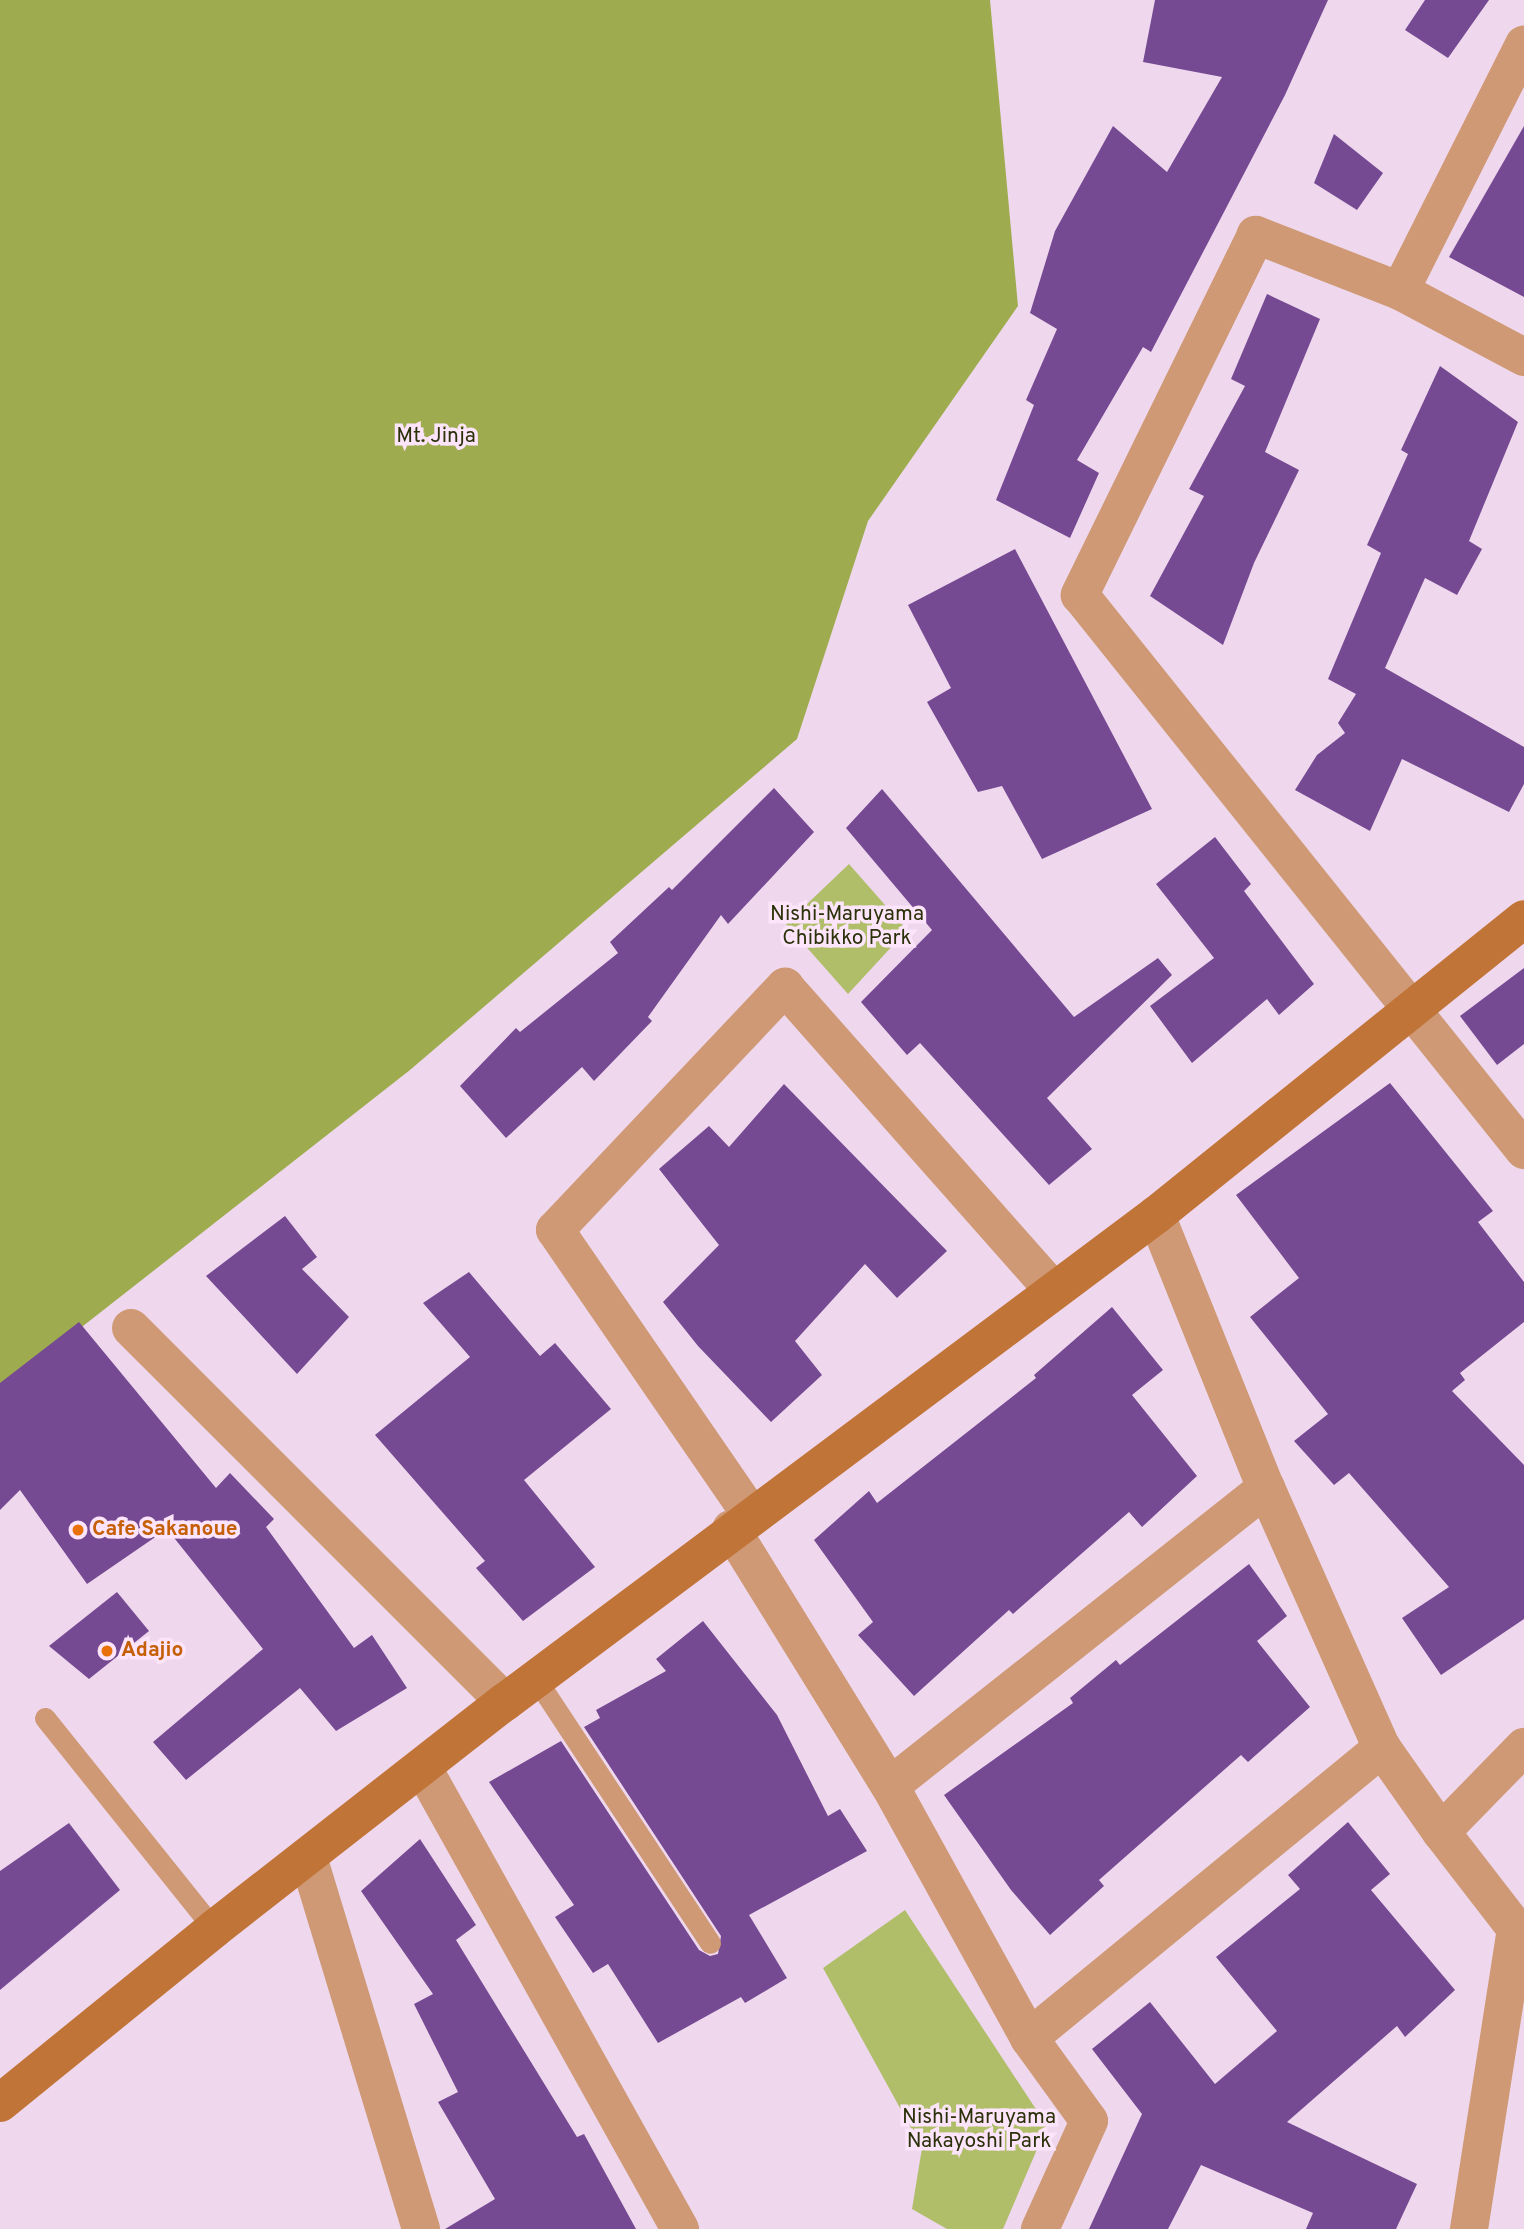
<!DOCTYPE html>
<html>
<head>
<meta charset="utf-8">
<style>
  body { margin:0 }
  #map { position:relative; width:1524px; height:2229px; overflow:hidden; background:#efd8ee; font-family:Overpass,sans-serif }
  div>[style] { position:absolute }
  .green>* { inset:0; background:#b0be6a }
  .forest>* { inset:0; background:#9eac4f }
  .building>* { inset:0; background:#764a92 }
  .lane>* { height:21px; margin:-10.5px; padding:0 10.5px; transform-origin:10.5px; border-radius:10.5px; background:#ce9974 }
  .street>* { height:38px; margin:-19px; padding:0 19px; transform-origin:19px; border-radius:19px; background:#ce9974 }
  .secondary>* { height:38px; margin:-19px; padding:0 19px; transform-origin:19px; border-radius:19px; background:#c17438 }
  .dots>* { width:19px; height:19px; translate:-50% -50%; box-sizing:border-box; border:4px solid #fce5fb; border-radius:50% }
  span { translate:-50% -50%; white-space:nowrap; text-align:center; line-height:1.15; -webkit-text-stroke:7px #fce5fb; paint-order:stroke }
  .park-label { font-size:21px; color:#2b3108 }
  .food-label { font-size:21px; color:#c56008; font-weight:700 }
  .left { translate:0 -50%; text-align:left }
</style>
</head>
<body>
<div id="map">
  <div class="green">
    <i style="clip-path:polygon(849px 864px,907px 930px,848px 994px,786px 924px)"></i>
    <i style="clip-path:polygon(905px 1910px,1047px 2126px,1003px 2229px,947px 2229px,912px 2209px,922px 2148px,823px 1968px)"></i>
  </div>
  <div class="forest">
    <i style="clip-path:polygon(0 0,990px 0,1018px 306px,868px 521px,797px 739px,410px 1070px,0 1391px)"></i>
  </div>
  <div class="building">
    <i style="clip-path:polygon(1155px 0,1328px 0,1285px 95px,1151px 352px,1143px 347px,1077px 460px,1099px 473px,1070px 538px,996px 500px,1034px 405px,1026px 400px,1057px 329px,1030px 313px,1055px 231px,1113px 126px,1167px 172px,1222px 77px,1143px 62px)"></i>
    <i style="clip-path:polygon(1425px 0,1489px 0,1448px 58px,1405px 30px)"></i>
    <i style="clip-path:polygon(1524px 126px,1524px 297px,1449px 257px)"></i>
    <i style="clip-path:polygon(1334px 134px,1383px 173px,1357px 210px,1314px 183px)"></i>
    <i style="clip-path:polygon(1267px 294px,1320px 319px,1265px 452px,1299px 470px,1254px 563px,1223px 645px,1150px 596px,1204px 496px,1189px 489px,1245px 386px,1231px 379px)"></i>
    <i style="clip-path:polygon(1440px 366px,1518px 422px,1469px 541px,1482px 549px,1457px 595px,1425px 578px,1385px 668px,1524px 747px,1524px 784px,1509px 812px,1402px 759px,1370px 831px,1295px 790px,1317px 755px,1345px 733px,1338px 723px,1356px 694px,1328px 679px,1381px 553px,1367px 545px,1408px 454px,1401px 450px)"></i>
    <i style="clip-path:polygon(1015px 549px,1152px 809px,1042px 859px,1002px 786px,978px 792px,927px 702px,951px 688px,908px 605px)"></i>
    <i style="clip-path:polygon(774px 788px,814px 832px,728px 924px,721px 915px,648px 1017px,652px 1021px,594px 1081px,582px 1067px,506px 1138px,460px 1086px,516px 1028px,520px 1032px,618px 953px,610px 942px,669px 887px,672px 890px)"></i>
    <i style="clip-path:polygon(882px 789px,1074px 1017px,1158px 958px,1172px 975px,1047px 1098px,1092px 1149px,1049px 1185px,920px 1043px,907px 1055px,861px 1002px,932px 930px,846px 828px)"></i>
    <i style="clip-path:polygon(1215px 837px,1251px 884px,1244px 891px,1314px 984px,1279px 1015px,1267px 999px,1192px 1063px,1150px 1006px,1214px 958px,1156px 884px)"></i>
    <i style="clip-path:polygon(1524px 968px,1524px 1044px,1497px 1065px,1460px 1016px)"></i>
    <i style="clip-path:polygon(1390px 1083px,1493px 1211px,1478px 1222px,1524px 1282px,1524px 1322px,1460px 1373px,1465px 1380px,1452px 1391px,1524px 1465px,1524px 1619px,1441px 1675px,1402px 1618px,1449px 1587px,1349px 1473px,1334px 1485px,1294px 1441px,1328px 1414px,1250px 1317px,1299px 1278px,1236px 1195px)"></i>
    <i style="clip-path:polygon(784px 1084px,947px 1251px,897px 1298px,865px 1264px,795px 1341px,822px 1375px,771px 1422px,698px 1346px,663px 1302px,719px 1245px,659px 1169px,709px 1126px,729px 1147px)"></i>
    <i style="clip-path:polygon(285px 1216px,317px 1257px,302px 1269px,349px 1317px,297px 1374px,206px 1276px)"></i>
    <i style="clip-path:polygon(469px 1272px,540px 1356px,555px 1343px,611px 1409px,524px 1480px,595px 1567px,523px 1621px,476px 1568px,485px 1561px,375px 1435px,470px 1357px,423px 1303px)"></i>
    <i style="clip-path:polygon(1112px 1307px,1163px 1370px,1132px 1395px,1197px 1476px,1142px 1527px,1129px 1512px,1013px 1614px,1009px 1610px,914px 1696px,858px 1635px,873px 1622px,814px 1540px,869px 1491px,877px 1503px,1036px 1378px,1034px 1375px)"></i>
    <i style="clip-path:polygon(79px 1322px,216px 1488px,230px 1473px,274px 1519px,266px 1527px,354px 1648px,372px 1635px,407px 1688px,336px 1731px,300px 1688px,186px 1780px,153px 1742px,263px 1649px,167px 1529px,87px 1584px,20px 1490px,0 1510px,0 1383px)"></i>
    <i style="clip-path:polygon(1249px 1564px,1287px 1616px,1257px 1641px,1310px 1707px,1248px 1762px,1241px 1755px,1099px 1880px,1104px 1886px,1050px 1935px,1011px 1890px,944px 1795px,1073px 1703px,1070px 1698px,1116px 1660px,1120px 1665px)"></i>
    <i style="clip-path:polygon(117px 1592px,149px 1631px,89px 1679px,49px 1646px)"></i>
    <i style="clip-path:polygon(703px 1621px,777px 1715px,828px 1816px,840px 1809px,867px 1851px,749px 1915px,787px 1978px,745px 2003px,741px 1997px,658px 2043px,608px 1964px,593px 1973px,555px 1917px,574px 1905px,489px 1782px,561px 1741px,699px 1950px,710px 1956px,718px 1954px,721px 1936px,584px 1727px,600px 1718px,596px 1710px,666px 1671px,656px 1659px)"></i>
    <i style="clip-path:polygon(1348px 1822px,1390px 1874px,1371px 1890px,1455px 1990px,1405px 2037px,1397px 2026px,1287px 2122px,1417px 2184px,1396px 2229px,1306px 2229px,1313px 2213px,1201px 2165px,1168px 2229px,1089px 2229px,1142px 2114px,1092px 2049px,1150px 2002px,1215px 2084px,1277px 2031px,1216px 1957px,1300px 1889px,1288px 1875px)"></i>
    <i style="clip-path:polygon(69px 1823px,120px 1890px,0 1990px,0 1871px)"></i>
    <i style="clip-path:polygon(420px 1839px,476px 1925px,456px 1940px,577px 2137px,584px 2134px,636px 2229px,445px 2229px,495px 2199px,438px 2102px,458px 2092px,414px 2004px,433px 1994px,361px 1891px)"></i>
  </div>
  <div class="lane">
    <i style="left:536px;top:1679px;width:316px;rotate:56.6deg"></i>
    <i style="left:45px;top:1718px;width:270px;rotate:51.3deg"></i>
  </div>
  <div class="street">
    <i style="left:1400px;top:291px;width:276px;rotate:-63.3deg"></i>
    <i style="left:1524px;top:357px;width:140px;rotate:-152deg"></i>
    <i style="left:1400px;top:291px;width:155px;rotate:-158.7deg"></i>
    <i style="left:1256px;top:235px;width:401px;rotate:116.1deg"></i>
    <i style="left:1080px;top:595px;width:711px;rotate:51.34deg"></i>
    <i style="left:1156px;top:1215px;width:294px;rotate:68.1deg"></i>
    <i style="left:1266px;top:1488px;width:285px;rotate:66deg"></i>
    <i style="left:1382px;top:1748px;width:103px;rotate:54.9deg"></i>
    <i style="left:131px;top:1328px;width:529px;rotate:45deg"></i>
    <i style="left:751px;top:1515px;width:346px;rotate:-124.5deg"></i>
    <i style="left:555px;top:1230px;width:335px;rotate:-46.6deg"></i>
    <i style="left:785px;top:987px;width:405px;rotate:48.5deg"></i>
    <i style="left:731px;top:1529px;width:302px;rotate:58.3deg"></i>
    <i style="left:890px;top:1786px;width:288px;rotate:61.1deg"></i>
    <i style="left:1029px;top:2038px;width:102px;rotate:54.1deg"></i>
    <i style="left:1089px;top:2121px;width:119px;rotate:114.4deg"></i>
    <i style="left:423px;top:1768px;width:528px;rotate:60.86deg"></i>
    <i style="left:890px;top:1786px;width:480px;rotate:-38.4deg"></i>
    <i style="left:308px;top:1857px;width:389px;rotate:73.1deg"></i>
    <i style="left:1029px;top:2038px;width:457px;rotate:-39.4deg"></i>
    <i style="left:1469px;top:2229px;width:304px;rotate:-81.1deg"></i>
    <i style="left:1516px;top:1929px;width:123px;rotate:-127.7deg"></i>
    <i style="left:1441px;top:1832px;width:119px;rotate:-45.7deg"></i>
  </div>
  <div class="secondary">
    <i style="left:0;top:2103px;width:276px;rotate:-39.1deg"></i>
    <i style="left:214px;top:1929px;width:369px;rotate:-38deg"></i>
    <i style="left:505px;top:1702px;width:813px;rotate:-36.8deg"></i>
    <i style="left:1156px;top:1215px;width:472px;rotate:-38.8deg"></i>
  </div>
  <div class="dots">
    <i style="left:78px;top:1530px;background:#e8710a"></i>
    <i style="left:107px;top:1651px;background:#e8710a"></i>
  </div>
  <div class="park-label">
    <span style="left:436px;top:437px">Mt. Jinja</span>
    <span style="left:847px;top:927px">Nishi-Maruyama<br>Chibikko Park</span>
    <span style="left:979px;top:2130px">Nishi-Maruyama<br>Nakayoshi Park</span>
  </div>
  <div class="food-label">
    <span class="left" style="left:92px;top:1530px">Cafe Sakanoue</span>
    <span class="left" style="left:121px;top:1651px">Adajio</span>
  </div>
</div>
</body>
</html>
